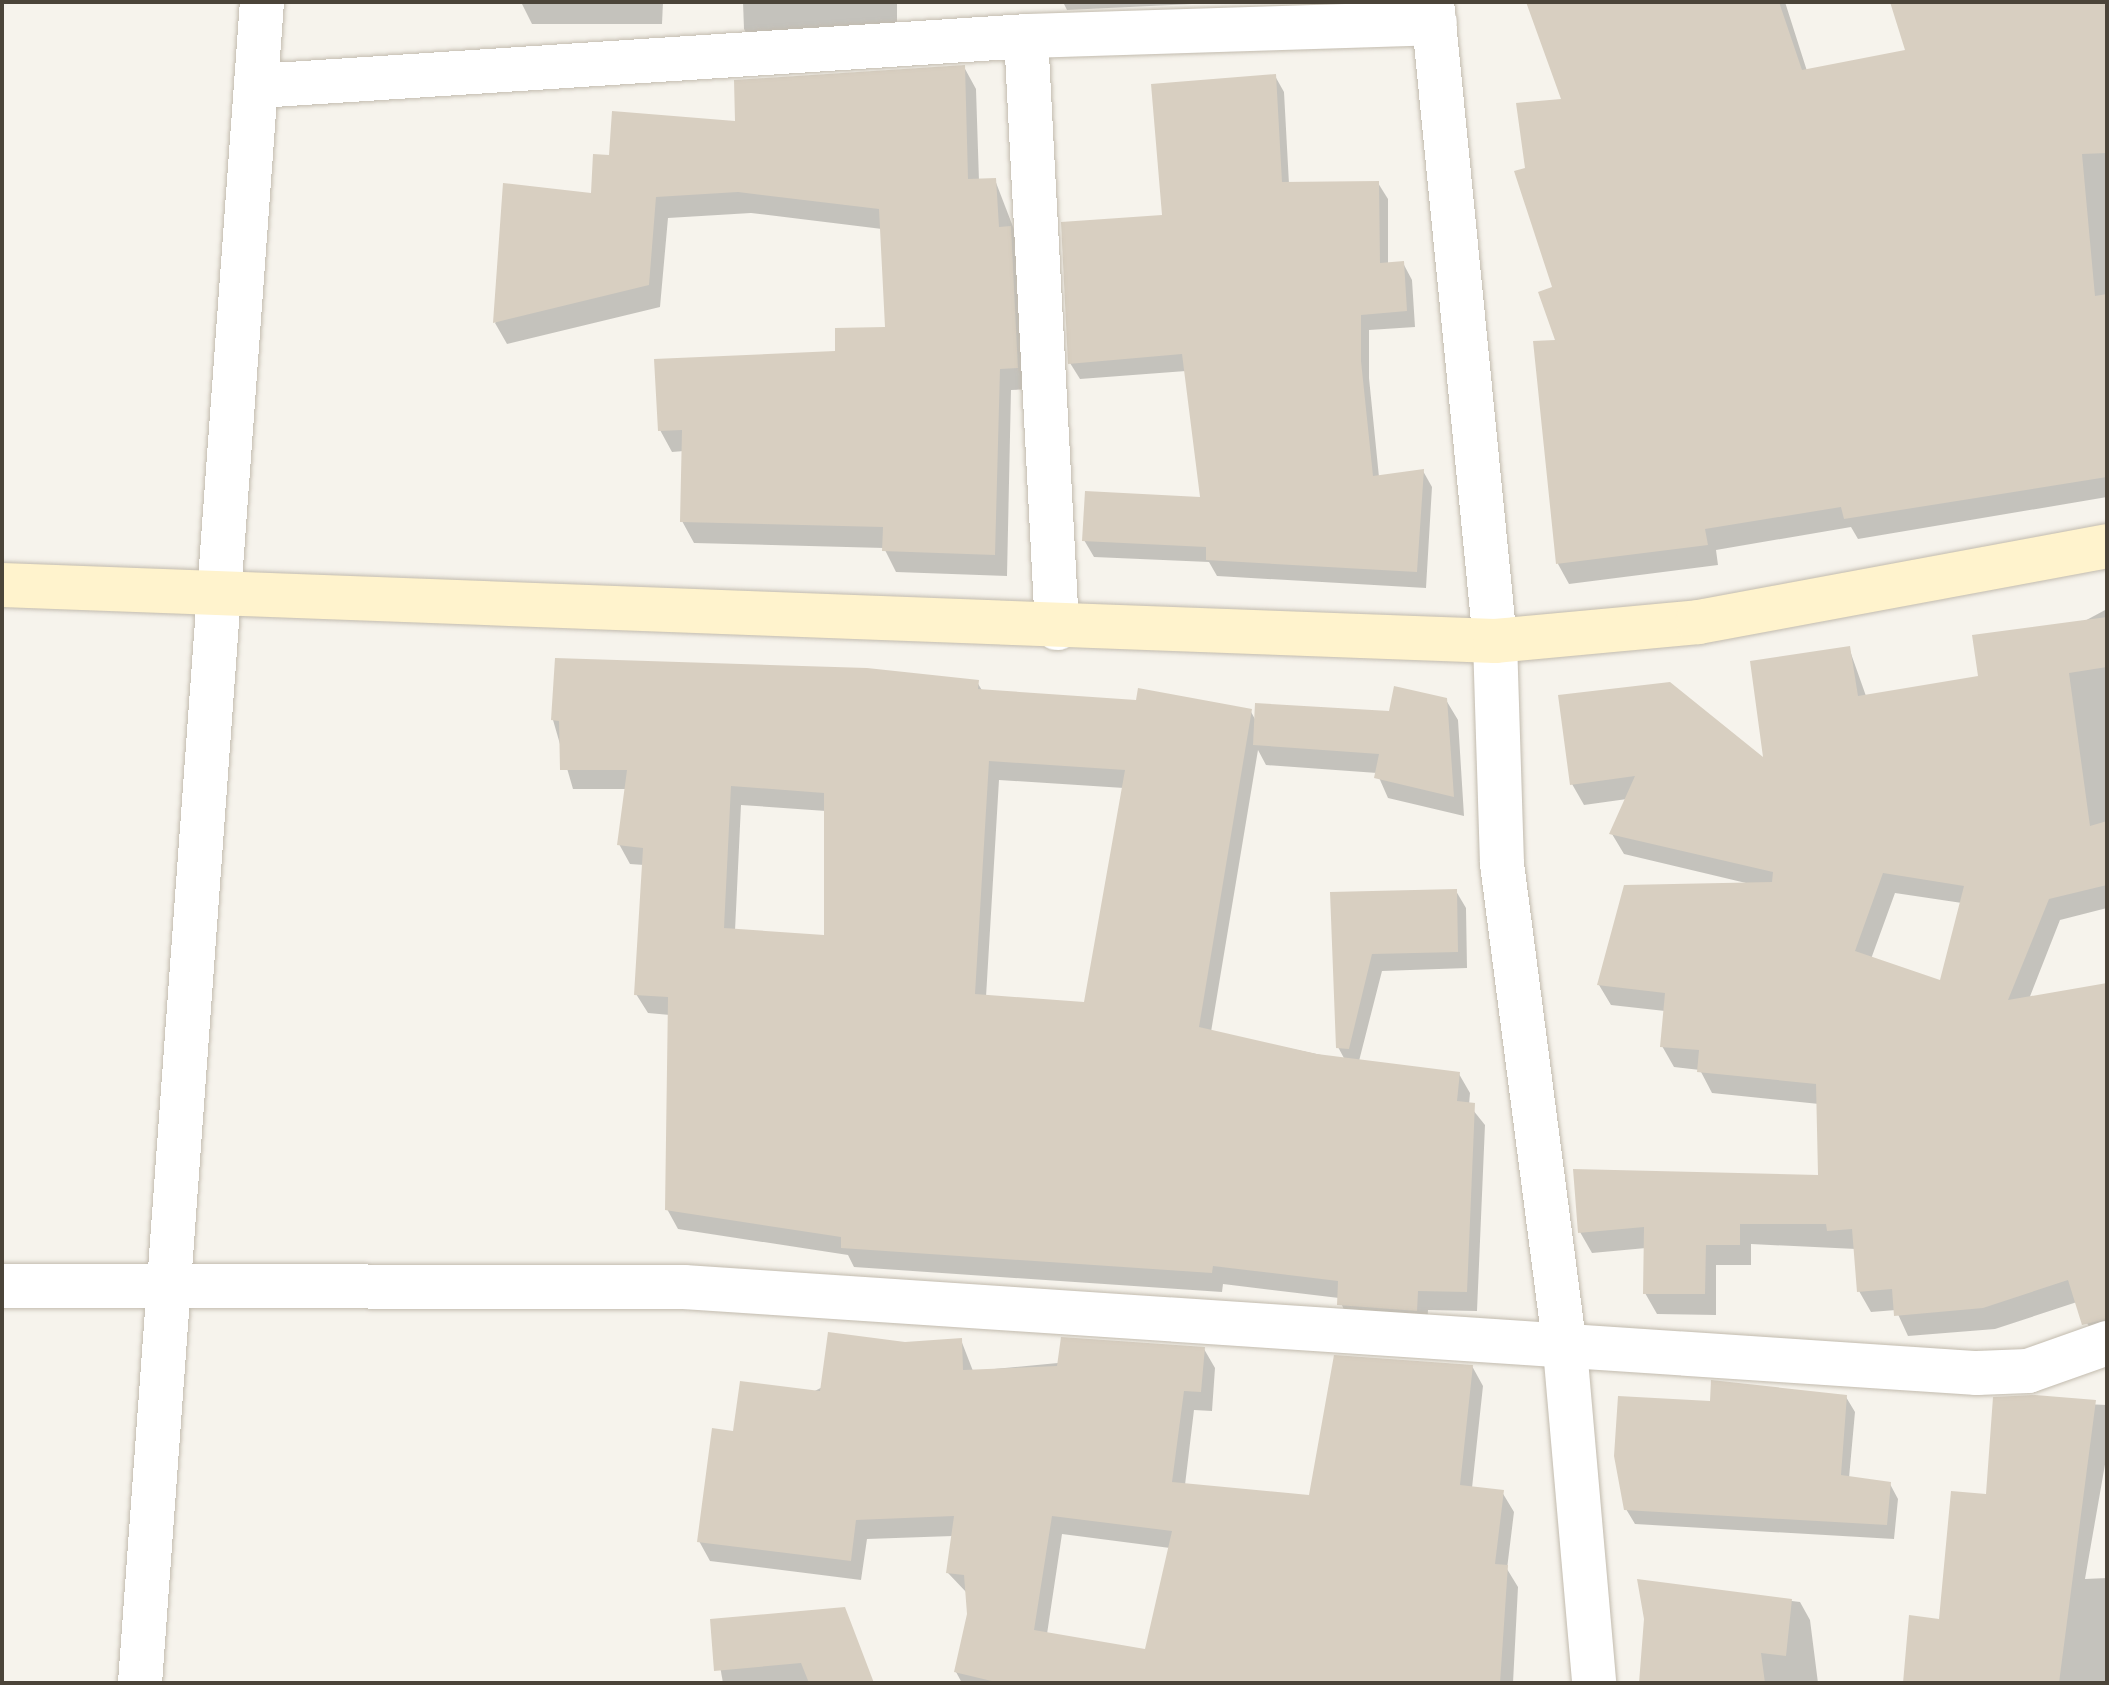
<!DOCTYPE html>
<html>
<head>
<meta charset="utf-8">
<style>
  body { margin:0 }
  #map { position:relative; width:2109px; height:1685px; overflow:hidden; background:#f6f3ec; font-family:Cabin,sans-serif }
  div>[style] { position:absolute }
  .shadow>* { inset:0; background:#0003 }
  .building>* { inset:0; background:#d8cfc1 }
  .roads { filter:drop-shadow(0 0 2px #c2bbae) drop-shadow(0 0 2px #c2bbae) }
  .street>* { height:44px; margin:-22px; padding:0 22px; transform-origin:22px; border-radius:22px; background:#fff }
  .secondary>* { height:44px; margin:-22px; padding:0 22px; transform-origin:22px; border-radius:22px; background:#fff3cd }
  span { translate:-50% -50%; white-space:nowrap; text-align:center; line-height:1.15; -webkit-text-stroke:8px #fff; paint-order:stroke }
  .frame { position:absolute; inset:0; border:4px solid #4b4439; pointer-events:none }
</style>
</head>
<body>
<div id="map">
  <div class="shadow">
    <i style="clip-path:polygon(521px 2px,663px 2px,662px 24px,532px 24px)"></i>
    <i style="clip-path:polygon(743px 2px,897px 2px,897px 37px,754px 47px,744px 29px)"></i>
    <i style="clip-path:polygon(1063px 2px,1234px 2px,1067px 10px)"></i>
    <i style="clip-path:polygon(1528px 2px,1785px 2px,1807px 71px,1908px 52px,1892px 2px,2107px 2px,2107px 497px,1858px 539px,1851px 527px,1716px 550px,1718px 565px,1569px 584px,1558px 564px,1555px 288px,1527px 169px,1564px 101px)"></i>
    <i style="clip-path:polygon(964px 67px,976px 89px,979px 181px,995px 180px,1022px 250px,1030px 389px,1011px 390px,1007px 576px,896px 572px,884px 548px,694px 543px,682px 521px,684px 451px,672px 452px,660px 430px,887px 329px,882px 229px,751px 213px,668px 218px,660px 307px,507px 344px,495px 323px,592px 195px,610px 158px)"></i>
    <i style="clip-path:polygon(1275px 76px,1284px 92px,1289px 184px,1378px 183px,1388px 199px,1388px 264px,1403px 263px,1412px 280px,1415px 327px,1369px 330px,1369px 378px,1379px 477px,1423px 471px,1432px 487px,1426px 588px,1217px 576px,1209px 562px,1094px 557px,1084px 540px,1202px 499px,1186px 371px,1080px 379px,1070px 363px,1164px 217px)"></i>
    <i style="clip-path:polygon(evenodd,2107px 609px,2107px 908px,2060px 920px,2029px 999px,2107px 985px,2107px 1326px,2091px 1331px,2077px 1302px,1995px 1329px,1908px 1336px,1896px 1310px,1871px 1312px,1859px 1291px,1856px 1249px,1751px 1244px,1751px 1265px,1716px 1265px,1716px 1315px,1657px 1314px,1645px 1293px,1646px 1248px,1592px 1253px,1580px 1232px,1820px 1178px,1819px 1104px,1712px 1093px,1700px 1070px,1674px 1067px,1662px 1046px,1665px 1011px,1611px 1005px,1599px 985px,1746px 883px,1624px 854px,1612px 834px,1627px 799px,1584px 805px,1572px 784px,1560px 696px,1766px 762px,1849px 648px,1866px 696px,1980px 677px,2107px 609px,1895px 893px,1962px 903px,1942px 983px,1871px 959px,1895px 893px)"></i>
    <i style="clip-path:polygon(evenodd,977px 682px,983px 692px,1250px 710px,1256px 721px,1390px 713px,1446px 700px,1458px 720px,1464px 816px,1388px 798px,1377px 773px,1266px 765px,1258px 750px,1211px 1032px,1345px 1060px,1338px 1047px,1332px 894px,1456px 891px,1466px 908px,1467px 968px,1382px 971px,1359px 1061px,1459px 1074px,1470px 1093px,1469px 1105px,1485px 1125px,1477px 1311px,1428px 1310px,1427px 1329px,1350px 1324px,1339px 1298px,1223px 1284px,1222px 1292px,854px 1267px,848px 1255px,678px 1229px,667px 1209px,670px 1015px,648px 1013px,636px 994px,644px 865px,630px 864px,619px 844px,627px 789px,573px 789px,553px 720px,977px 682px,999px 780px,1124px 788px,1086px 1005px,986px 997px,999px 780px,977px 682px,741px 805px,826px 811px,826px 937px,735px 931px,741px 805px)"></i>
    <i style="clip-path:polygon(evenodd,961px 1340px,973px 1371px,1204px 1349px,1215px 1368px,1212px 1411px,1194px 1410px,1185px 1485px,1311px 1497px,1472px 1366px,1483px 1386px,1472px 1488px,1502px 1492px,1514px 1512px,1507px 1569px,1518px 1587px,1513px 1683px,962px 1683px,956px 1672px,969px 1614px,967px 1593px,948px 1573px,953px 1536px,867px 1539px,861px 1580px,710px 1561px,699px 1541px,734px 1433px,905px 1344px,961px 1340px,1062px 1534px,1170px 1548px,1147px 1651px,1047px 1634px,1062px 1534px)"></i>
    <i style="clip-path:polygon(1846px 1397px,1855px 1412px,1849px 1478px,1890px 1484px,1898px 1499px,1894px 1539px,1635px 1524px,1626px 1509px,1712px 1403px)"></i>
    <i style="clip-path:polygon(1994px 1400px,2107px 1405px,2107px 1453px,2085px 1579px,2107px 1578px,2107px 1683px,1905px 1683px,1941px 1621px,1988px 1496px)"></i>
    <i style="clip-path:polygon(1639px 1581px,1800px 1602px,1810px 1620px,1818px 1683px,1641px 1683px,1646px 1619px)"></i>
    <i style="clip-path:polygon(712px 1621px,872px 1683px,723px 1683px)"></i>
  </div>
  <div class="building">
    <i style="clip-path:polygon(1526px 2px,1779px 2px,1802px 70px,1905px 50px,1890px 2px,2107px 2px,2107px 153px,2082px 154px,2095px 296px,2107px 294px,2107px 477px,1844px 519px,1841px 507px,1705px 529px,1708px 545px,1556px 564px,1533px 341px,1555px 340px,1538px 292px,1552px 287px,1514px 171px,1525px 168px,1516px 103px,1561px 99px)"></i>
    <i style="clip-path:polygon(965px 65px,968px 179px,996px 178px,999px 227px,1011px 226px,1018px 368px,1000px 369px,995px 555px,882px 551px,883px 527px,680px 522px,682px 430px,658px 431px,654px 359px,835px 351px,835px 328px,885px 327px,879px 209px,738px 192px,656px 197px,649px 285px,493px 323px,503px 183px,591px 193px,593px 154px,609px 155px,612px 111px,735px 121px,734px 80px)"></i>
    <i style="clip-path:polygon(1276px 74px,1282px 182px,1379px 181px,1380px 263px,1404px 261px,1407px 311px,1361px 315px,1361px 361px,1373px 476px,1424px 469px,1417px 572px,1206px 560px,1206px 547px,1082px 541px,1085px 491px,1200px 497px,1182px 354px,1068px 364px,1061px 222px,1162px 215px,1151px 84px)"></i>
    <i style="clip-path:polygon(evenodd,2107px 617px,2107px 667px,2069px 673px,2090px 826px,2107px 821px,2107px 885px,2049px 899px,2008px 1000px,2107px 983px,2107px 1319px,2082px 1325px,2068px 1280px,1983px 1308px,1894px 1316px,1892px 1289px,1857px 1292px,1852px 1229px,1827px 1231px,1826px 1224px,1740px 1224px,1740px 1245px,1706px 1245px,1705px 1294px,1643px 1294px,1644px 1227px,1578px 1233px,1573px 1169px,1818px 1175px,1816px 1084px,1697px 1072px,1699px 1050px,1660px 1047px,1665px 993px,1597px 985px,1624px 885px,1772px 882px,1773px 872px,1609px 834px,1635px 776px,1570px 785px,1558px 695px,1670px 682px,1763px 757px,1750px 661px,1850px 646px,1858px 696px,1978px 676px,1972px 635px,2107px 617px,1883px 873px,1964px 886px,1940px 980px,1855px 951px,1883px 873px)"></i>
    <i style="clip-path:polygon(evenodd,555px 658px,867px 668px,979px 680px,978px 689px,1136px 700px,1138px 688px,1252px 709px,1199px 1027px,1317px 1054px,1460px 1072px,1457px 1101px,1475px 1103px,1467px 1292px,1418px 1291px,1417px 1311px,1337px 1305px,1338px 1281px,1213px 1266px,1212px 1273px,841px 1248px,841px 1237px,665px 1210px,668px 997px,634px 995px,643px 848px,617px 845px,627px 770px,560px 770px,559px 721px,551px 720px,555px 658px,989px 761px,1125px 770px,1084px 1002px,975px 994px,989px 761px,555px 658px,731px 786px,824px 793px,824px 935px,724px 928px,731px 786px)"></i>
    <i style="clip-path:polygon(1394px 686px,1447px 698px,1454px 797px,1374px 778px,1379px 754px,1253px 745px,1255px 703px,1389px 711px)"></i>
    <i style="clip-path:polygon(1457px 889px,1458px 952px,1372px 954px,1349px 1049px,1336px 1048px,1330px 892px)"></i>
    <i style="clip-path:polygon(evenodd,828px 1332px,905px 1342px,962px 1338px,963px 1370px,1057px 1366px,1061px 1337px,1205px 1347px,1201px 1392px,1184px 1391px,1172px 1482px,1309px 1495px,1334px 1355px,1473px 1365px,1460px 1485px,1504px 1490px,1495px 1564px,1508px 1565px,1500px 1683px,1000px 1683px,954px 1672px,967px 1614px,964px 1575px,946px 1573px,954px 1516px,856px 1520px,851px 1561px,697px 1542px,712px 1428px,733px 1431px,740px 1381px,820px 1391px,828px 1332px,1052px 1516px,1172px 1531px,1145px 1649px,1034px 1630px,1052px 1516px)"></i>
    <i style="clip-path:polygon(1711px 1380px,1847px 1395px,1841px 1475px,1891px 1482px,1887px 1525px,1624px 1510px,1614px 1456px,1618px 1396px,1710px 1401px)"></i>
    <i style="clip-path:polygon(2035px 1395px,2096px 1400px,2059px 1683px,1903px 1683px,1909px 1615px,1939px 1619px,1951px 1491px,1986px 1494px,1993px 1397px)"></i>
    <i style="clip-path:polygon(1637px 1579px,1792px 1599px,1786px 1656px,1761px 1653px,1765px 1683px,1639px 1683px,1644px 1619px)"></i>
    <i style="clip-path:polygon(845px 1607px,874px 1683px,809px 1683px,801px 1663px,714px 1671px,710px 1619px)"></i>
  </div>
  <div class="roads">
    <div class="street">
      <i style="left:1432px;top:2px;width:642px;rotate:84.37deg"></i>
      <i style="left:1495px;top:641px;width:223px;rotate:88.2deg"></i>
      <i style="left:1502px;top:864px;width:489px;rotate:82.6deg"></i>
      <i style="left:1565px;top:1349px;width:335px;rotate:85deg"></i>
      <i style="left:1026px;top:36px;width:593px;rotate:87deg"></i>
      <i style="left:258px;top:86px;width:770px;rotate:-3.72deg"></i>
      <i style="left:1026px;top:36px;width:409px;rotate:-1.8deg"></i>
      <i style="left:2px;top:1286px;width:682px;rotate:0.08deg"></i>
      <i style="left:684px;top:1287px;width:1296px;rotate:3.81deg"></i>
      <i style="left:1977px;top:1373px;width:51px;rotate:-2.2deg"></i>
      <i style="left:2028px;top:1371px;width:84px;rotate:-19.5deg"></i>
      <i style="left:140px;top:1683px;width:1685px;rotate:-85.85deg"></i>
    </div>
    <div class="secondary">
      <i style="left:2px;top:585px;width:1494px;rotate:2.15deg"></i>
      <i style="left:1495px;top:641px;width:204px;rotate:-5.3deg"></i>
      <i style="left:1698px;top:622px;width:416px;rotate:-10.5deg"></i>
    </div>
  </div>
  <div class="frame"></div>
</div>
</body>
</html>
